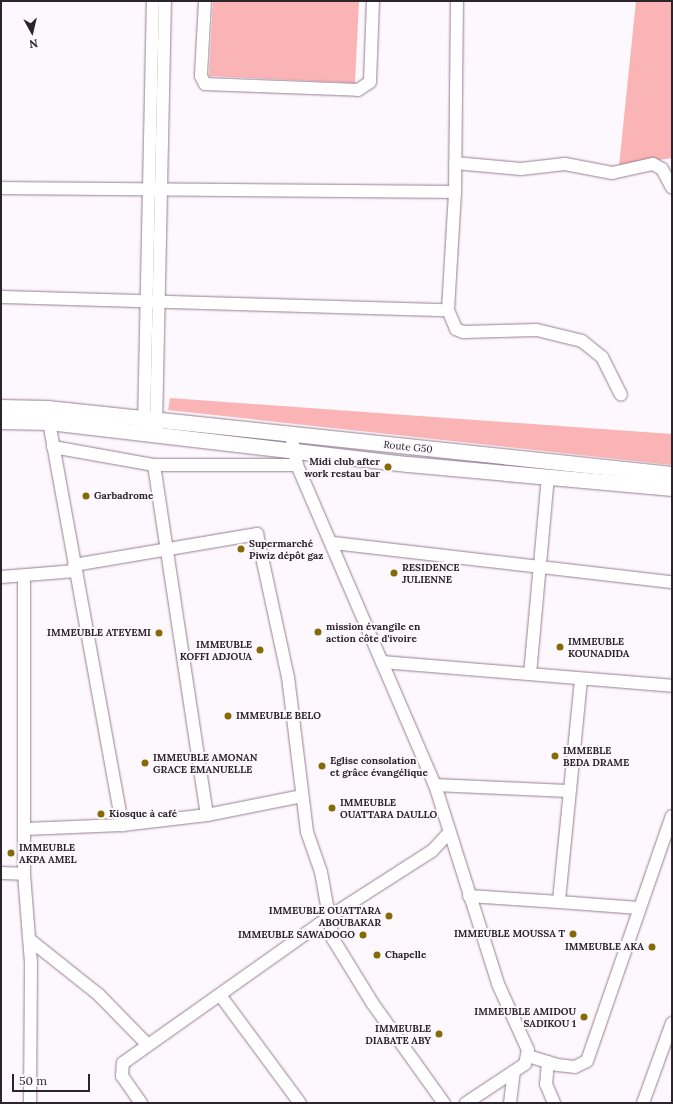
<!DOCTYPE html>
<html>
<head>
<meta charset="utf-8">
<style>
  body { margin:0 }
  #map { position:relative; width:673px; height:1104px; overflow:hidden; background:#fdf8fd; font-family:Lora,serif }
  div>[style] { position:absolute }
  .green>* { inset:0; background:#fbb4b6 }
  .roads { filter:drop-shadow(0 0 1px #957f93) drop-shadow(0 0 1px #957f93) }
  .minor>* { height:12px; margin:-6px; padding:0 6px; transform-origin:6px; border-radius:6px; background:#fff }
  .tertiary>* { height:15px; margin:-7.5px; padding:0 7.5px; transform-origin:7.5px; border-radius:7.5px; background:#fff }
  .dots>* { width:11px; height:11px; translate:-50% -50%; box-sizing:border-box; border:2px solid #fdf8fd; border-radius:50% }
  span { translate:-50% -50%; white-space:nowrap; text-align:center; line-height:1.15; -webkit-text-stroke:4px #fdf8fd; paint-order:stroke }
  .street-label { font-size:10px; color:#2c242c }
  .poi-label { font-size:10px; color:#2c242c; font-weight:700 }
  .right { translate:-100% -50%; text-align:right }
  .left { translate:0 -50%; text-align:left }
  .frame { position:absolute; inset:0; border:2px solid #2c242c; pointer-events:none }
  .north { position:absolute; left:12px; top:12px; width:40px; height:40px; -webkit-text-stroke:3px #fdf8fd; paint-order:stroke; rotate:172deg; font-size:11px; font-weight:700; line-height:16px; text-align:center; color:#2c242c }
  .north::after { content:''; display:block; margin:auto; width:14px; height:18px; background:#2c242c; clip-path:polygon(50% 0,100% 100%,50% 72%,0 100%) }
  .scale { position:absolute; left:12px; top:1074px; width:78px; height:18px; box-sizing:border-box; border:2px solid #2c242c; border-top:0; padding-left:5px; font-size:12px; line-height:14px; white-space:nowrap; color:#2c242c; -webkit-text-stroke:3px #fdf8fd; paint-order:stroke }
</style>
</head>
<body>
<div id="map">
  <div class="green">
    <i style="clip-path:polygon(213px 1px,359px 1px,355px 83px,209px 76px)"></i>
    <i style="clip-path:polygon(636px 1px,672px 1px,672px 158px,619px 166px)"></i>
    <i style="clip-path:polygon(170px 398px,672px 434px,672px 465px,168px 410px)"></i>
  </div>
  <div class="roads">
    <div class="minor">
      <i style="left:205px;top:1px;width:75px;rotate:93.1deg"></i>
      <i style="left:201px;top:76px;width:9px;rotate:63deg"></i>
      <i style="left:205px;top:84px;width:153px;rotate:2.2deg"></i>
      <i style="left:358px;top:90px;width:14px;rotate:-34deg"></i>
      <i style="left:370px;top:82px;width:81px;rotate:-87.9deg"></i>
      <i style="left:457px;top:1px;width:191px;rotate:90.6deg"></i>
      <i style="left:455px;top:192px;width:118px;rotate:93.4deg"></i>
      <i style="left:448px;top:310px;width:21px;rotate:67deg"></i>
      <i style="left:456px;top:329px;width:8px;rotate:23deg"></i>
      <i style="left:463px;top:332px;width:74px;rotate:-1.5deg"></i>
      <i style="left:537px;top:330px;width:46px;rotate:13.7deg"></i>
      <i style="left:582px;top:341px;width:26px;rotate:39deg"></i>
      <i style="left:602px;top:357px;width:42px;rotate:63.4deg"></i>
      <i style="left:455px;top:163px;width:66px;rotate:5.2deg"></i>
      <i style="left:521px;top:169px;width:44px;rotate:-6.5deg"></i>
      <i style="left:565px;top:164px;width:48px;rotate:10.8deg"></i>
      <i style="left:612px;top:173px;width:42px;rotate:-12.4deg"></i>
      <i style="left:653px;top:164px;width:10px;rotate:29deg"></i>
      <i style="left:662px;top:169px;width:21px;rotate:62deg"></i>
      <i style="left:1px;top:188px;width:454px;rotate:0.5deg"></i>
      <i style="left:1px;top:297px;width:447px;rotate:1.7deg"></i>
      <i style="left:49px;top:422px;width:410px;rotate:79.7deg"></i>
      <i style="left:144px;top:426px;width:425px;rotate:-88.8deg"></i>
      <i style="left:156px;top:428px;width:427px;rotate:-88.8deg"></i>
      <i style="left:291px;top:434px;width:32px;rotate:79deg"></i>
      <i style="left:297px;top:465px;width:348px;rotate:66.7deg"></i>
      <i style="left:435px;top:785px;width:209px;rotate:72.4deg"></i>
      <i style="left:498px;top:984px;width:72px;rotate:65.6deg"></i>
      <i style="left:528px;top:1050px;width:14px;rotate:102deg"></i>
      <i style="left:525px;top:1064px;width:71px;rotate:146.5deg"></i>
      <i style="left:53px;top:447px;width:103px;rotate:10.1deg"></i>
      <i style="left:154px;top:465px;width:143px"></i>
      <i style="left:154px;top:465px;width:354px;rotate:81.4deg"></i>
      <i style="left:333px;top:543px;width:341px;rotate:6.6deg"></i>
      <i style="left:74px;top:565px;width:186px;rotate:-9.6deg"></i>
      <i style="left:257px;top:534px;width:146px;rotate:77.8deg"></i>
      <i style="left:288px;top:677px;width:156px;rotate:83deg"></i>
      <i style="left:307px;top:832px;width:42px;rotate:70.7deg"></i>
      <i style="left:321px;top:872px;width:68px;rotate:79.8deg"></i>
      <i style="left:333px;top:939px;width:76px;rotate:58.4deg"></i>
      <i style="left:373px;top:1004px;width:122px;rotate:54.4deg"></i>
      <i style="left:24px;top:576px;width:298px;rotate:90deg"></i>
      <i style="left:24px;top:874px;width:88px;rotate:85.5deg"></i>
      <i style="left:31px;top:962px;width:141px;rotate:90.4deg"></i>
      <i style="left:1px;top:577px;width:75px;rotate:-4.6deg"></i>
      <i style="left:382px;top:662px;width:291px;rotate:4.7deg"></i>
      <i style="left:530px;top:674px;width:198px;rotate:-84.8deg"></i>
      <i style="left:581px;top:680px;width:223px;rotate:95.7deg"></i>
      <i style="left:559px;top:902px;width:80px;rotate:4.3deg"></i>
      <i style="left:435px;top:785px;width:133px;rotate:2.6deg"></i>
      <i style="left:25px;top:829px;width:97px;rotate:-2.4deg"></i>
      <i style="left:122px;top:825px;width:86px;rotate:-6.7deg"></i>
      <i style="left:207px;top:815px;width:97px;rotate:-11.3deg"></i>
      <i style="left:1px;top:873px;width:23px;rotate:2deg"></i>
      <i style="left:469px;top:896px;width:90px;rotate:3.8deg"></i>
      <i style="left:30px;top:940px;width:87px;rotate:38.5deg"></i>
      <i style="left:98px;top:994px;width:71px;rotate:45.6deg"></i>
      <i style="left:220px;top:995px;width:134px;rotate:53.5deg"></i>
      <i style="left:528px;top:1056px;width:30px;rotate:17deg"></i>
      <i style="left:557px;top:1065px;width:18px;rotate:6deg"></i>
      <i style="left:575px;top:1067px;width:13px;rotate:-27deg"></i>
      <i style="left:587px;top:1061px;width:259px;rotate:-70.9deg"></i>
      <i style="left:548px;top:1062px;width:22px;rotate:95deg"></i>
      <i style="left:546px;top:1084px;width:21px;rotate:67deg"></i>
      <i style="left:141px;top:1103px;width:33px;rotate:-125deg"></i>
      <i style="left:122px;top:1076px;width:13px;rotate:-86deg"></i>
      <i style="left:123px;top:1063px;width:252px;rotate:-35.3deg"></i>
      <i style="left:329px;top:917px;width:122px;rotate:-32.7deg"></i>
      <i style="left:432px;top:851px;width:26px;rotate:-47deg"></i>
      <i style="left:510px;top:1103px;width:31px;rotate:-83deg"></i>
      <i style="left:643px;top:1103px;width:85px;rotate:-70.1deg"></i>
    </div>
    <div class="tertiary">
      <i style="left:1px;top:407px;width:46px;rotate:1.2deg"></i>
      <i style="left:47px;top:408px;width:628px;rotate:6.03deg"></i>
      <i style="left:1px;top:421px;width:48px;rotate:1.2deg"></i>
      <i style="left:49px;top:422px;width:361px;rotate:6.7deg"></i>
      <i style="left:408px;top:464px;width:265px;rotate:5.2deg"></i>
    </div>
  </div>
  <div class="dots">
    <i style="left:388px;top:467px;background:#856b07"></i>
    <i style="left:86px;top:496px;background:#856b07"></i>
    <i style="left:241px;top:549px;background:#856b07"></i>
    <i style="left:394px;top:573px;background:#856b07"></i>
    <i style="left:318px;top:632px;background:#856b07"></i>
    <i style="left:159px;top:633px;background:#856b07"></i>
    <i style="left:560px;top:647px;background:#856b07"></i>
    <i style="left:260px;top:650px;background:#856b07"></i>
    <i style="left:228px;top:716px;background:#856b07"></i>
    <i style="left:555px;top:756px;background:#856b07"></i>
    <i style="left:145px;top:763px;background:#856b07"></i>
    <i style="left:322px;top:766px;background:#856b07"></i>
    <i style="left:332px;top:808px;background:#856b07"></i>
    <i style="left:101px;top:814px;background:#856b07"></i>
    <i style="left:11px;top:853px;background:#856b07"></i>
    <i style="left:389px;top:916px;background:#856b07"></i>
    <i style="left:573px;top:934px;background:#856b07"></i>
    <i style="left:363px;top:935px;background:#856b07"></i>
    <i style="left:652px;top:947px;background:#856b07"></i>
    <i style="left:377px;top:955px;background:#856b07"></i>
    <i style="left:584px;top:1017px;background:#856b07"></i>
    <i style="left:439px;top:1034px;background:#856b07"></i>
  </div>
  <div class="street-label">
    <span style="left:408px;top:447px;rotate:6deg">Route G50</span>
  </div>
  <div class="poi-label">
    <span class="right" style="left:380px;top:467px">Midi club after<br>work restau bar</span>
    <span class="left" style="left:94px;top:496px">Garbadrome</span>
    <span class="left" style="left:249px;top:549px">Supermarché<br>Piwiz dépôt gaz</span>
    <span class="left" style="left:402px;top:573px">RESIDENCE<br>JULIENNE</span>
    <span class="left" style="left:326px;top:632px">mission évangile en<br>action côte d'ivoire</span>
    <span class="right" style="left:151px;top:633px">IMMEUBLE ATEYEMI</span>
    <span class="left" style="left:568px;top:647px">IMMEUBLE<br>KOUNADIDA</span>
    <span class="right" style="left:252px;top:650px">IMMEUBLE<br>KOFFI ADJOUA</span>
    <span class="left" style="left:236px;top:716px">IMMEUBLE BELO</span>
    <span class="left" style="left:563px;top:756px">IMMEBLE<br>BEDA DRAME</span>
    <span class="left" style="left:153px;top:763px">IMMEUBLE AMONAN<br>GRACE EMANUELLE</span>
    <span class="left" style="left:330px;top:766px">Eglise consolation<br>et grâce évangélique</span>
    <span class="left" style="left:340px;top:808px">IMMEUBLE<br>OUATTARA DAULLO</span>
    <span class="left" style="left:109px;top:814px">Kiosque à café</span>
    <span class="left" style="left:19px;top:853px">IMMEUBLE<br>AKPA AMEL</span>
    <span class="right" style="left:381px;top:916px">IMMEUBLE OUATTARA<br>ABOUBAKAR</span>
    <span class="right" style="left:565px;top:934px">IMMEUBLE MOUSSA T</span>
    <span class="right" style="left:355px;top:935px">IMMEUBLE SAWADOGO</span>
    <span class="right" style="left:644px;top:947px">IMMEUBLE AKA</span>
    <span class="left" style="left:385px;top:955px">Chapelle</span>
    <span class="right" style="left:576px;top:1017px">IMMEUBLE AMIDOU<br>SADIKOU 1</span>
    <span class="right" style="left:431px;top:1034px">IMMEUBLE<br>DIABATE ABY</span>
  </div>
  <div class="frame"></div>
  <div class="north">N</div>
  <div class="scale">50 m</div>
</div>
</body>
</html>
